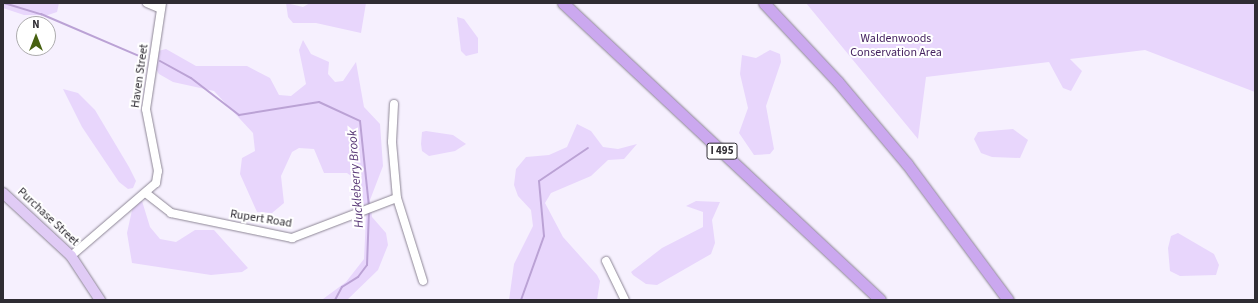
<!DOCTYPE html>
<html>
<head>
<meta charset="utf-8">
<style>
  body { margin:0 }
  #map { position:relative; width:1258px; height:303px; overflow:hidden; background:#f6f0fe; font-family:"Source Sans 3",sans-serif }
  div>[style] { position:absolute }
  .green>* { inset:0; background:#e8d6fc }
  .stream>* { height:2px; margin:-1px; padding:0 1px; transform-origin:1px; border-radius:1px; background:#bba2d5 }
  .roads { filter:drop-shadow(0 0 1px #8d8695) drop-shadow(0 0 1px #8d8695) }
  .minor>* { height:8px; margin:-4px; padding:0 4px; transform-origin:4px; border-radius:4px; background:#fff }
  .major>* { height:10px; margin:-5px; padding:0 5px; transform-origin:5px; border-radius:5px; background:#e0cbf5 }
  .highway>* { height:11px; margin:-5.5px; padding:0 5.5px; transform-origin:5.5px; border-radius:5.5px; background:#cba8ef }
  span { translate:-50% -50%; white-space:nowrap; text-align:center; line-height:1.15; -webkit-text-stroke:4px #fff; paint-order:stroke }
  .shield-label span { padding:1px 3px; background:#fff; border:1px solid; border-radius:3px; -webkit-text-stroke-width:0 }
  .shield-label { font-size:11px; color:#2f2c33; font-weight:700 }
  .park-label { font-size:12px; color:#452360 }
  .street-label { font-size:12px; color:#2f2c33 }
  .water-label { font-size:13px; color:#593877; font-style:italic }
  .frame { position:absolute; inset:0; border:4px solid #2f2c33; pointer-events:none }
  .north { position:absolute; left:16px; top:16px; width:40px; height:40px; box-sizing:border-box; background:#fff; border:1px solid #acabad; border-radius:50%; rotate:0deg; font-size:11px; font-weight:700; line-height:16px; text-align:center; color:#2f2c33 }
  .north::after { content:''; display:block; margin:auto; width:14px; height:18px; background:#476111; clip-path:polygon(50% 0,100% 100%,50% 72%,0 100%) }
</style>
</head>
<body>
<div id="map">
  <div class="green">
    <i style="clip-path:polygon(3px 3px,59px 3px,57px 12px,48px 15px,24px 15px,3px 8px)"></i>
    <i style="clip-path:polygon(286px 3px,303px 7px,310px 3px,366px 3px,361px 33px,316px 23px,293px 23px,288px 17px)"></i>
    <i style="clip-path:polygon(806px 3px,1255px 3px,1255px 92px,1145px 50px,1070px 59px,1082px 71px,1071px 91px,1063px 88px,1049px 62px,926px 77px,918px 139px)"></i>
    <i style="clip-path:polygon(457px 17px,464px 19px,478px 38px,478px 53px,466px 56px,461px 51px)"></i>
    <i style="clip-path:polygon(303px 40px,311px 54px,329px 62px,328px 74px,335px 82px,343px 81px,356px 62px,364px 107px,380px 124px,383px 166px,370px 200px,372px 217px,386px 233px,388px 245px,378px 270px,347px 300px,323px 299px,346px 282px,364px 259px,366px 217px,360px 182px,347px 173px,324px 173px,314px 149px,299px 148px,292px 152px,281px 176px,284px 203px,272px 213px,257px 212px,240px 174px,242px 158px,255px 151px,253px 133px,214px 91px,173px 82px,159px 74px,153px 64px,158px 51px,166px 49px,196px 66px,247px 66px,270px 78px,279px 95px,291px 96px,306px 84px,299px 50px)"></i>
    <i style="clip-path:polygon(770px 50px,780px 54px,781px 62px,766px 106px,774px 149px,770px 154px,754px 155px,739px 133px,748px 108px,740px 74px,742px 55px,756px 58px)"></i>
    <i style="clip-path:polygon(63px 89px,78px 93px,95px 110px,129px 167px,136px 181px,133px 188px,128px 189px,119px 182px,82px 127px)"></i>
    <i style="clip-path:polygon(577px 124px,591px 131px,603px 147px,618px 149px,637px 144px,624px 159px,608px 160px,591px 176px,551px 193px,545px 203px,563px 237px,597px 275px,600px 281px,597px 300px,509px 300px,514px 264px,533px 226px,531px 210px,518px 196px,514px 185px,516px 169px,526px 157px,549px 155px,567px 147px)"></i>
    <i style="clip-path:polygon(1013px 129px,1028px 140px,1020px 158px,992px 157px,981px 153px,974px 139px,978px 132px)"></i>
    <i style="clip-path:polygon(426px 131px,453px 135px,466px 144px,455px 151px,429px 156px,422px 151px,421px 144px,422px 132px)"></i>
    <i style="clip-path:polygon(134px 201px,142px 201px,150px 227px,160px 239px,176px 242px,195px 230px,214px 230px,248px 268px,242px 272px,211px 275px,132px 263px,127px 233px)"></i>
    <i style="clip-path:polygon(696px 201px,720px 202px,712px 220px,715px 243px,711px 254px,657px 285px,646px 284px,633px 275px,631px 272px,662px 248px,703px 227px,703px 212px,686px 206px)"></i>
    <i style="clip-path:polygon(1178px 233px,1214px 254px,1219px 265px,1216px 275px,1180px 276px,1170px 271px,1168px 248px,1171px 236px)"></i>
  </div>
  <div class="stream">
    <i style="left:4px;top:3px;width:39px;rotate:17deg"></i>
    <i style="left:41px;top:14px;width:114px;rotate:23.2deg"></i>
    <i style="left:160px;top:61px;width:35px;rotate:29deg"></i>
    <i style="left:191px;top:78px;width:61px;rotate:37.6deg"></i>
    <i style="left:239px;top:115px;width:81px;rotate:-9.2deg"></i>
    <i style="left:319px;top:102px;width:45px;rotate:24.9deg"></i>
    <i style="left:360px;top:121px;width:86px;rotate:84deg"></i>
    <i style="left:335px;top:300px;width:15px;rotate:-62deg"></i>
    <i style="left:342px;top:287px;width:19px;rotate:-32deg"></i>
    <i style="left:358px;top:277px;width:15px;rotate:-53deg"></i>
    <i style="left:367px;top:265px;width:54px;rotate:-87.9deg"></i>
    <i style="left:521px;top:300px;width:68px;rotate:-70.2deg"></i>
    <i style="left:544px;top:236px;width:55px;rotate:-95.2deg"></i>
    <i style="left:539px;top:181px;width:59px;rotate:-34deg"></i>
  </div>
  <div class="roads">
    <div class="minor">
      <i style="left:147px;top:3px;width:15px;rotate:23deg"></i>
      <i style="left:394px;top:104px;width:38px;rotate:93deg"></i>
      <i style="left:392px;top:142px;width:56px;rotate:84.9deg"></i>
      <i style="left:397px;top:198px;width:87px;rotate:72.6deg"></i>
      <i style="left:147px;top:194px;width:31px;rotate:38deg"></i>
      <i style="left:171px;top:213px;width:124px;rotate:11.7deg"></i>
      <i style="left:292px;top:238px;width:112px;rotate:-20.9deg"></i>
      <i style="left:71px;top:256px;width:112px;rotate:-40.7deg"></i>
      <i style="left:156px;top:183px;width:12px;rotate:-81deg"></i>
      <i style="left:158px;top:171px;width:63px;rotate:-101deg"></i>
      <i style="left:146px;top:109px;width:107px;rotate:-81.4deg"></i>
      <i style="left:606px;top:261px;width:43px;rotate:64deg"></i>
    </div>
    <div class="major">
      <i style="left:3px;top:193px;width:93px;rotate:42.8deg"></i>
      <i style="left:71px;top:256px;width:53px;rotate:56.6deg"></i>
    </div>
    <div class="highway">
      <i style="left:563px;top:3px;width:434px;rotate:43.1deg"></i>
      <i style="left:764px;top:3px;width:108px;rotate:46.9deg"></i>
      <i style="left:838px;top:82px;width:107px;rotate:49.9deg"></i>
      <i style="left:907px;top:164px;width:169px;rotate:53.4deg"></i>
    </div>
  </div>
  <div class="shield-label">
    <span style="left:722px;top:151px">I 495</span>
  </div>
  <div class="park-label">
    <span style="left:896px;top:46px">Waldenwoods<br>Conservation Area</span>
  </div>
  <div class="street-label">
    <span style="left:140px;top:76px;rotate:-82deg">Haven Street</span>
    <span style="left:48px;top:217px;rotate:43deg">Purchase Street</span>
    <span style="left:261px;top:219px;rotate:9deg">Rupert Road</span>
  </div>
  <div class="water-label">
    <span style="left:356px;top:179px;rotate:-94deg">Huckleberry Brook</span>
  </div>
  <div class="frame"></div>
  <div class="north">N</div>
</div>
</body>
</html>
